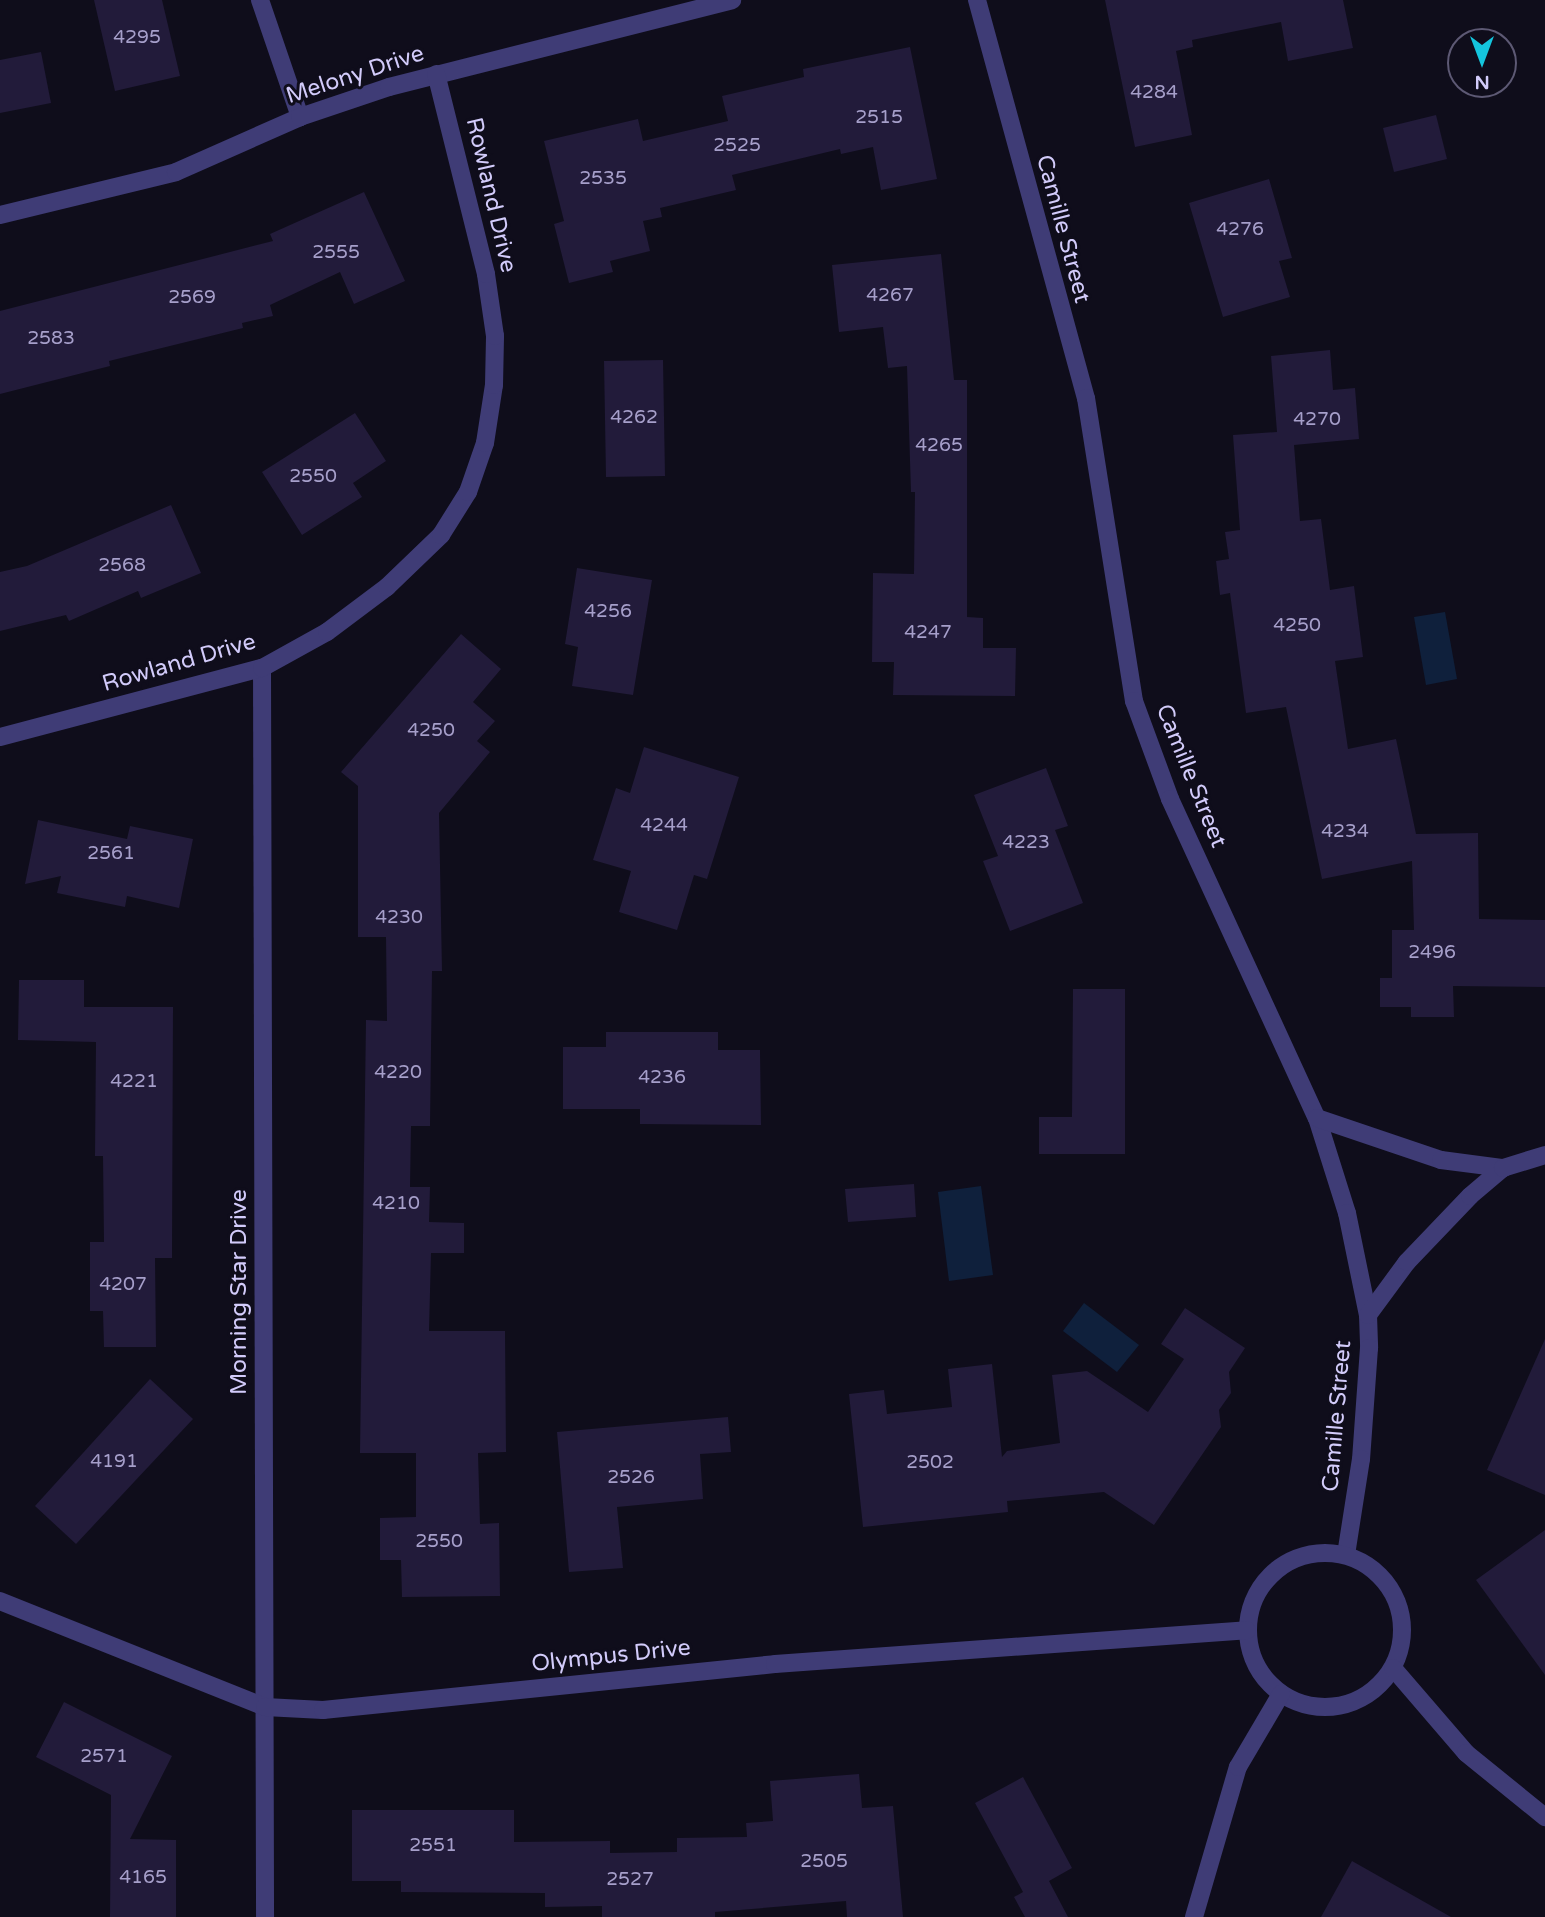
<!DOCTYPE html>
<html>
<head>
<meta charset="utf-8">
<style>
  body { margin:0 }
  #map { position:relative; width:1545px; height:1917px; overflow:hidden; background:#0f0d1b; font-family:"Varela Round",sans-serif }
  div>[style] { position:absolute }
  .water>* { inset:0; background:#0f203c }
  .building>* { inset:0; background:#221b3a }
  .minor>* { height:18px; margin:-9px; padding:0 9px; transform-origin:9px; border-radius:9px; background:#3f3c76 }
  .minor>.ring { margin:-9px; padding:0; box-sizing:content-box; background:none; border:18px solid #3f3c76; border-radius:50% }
  span { translate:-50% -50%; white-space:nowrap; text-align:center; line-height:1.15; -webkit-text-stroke:6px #0f0d1b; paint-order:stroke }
  .number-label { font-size:19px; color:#a69fca }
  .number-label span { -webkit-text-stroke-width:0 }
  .street-label { font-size:23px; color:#d2cbfa }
  .north { position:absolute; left:1447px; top:28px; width:70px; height:70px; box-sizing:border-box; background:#0f0d1b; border:2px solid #5d5974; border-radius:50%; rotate:180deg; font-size:19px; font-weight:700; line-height:28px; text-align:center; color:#d2cbfa }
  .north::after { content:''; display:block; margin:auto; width:24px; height:32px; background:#14c5dd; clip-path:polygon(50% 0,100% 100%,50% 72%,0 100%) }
</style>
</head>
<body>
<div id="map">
  <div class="water">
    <i style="clip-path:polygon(1445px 612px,1457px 679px,1426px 685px,1414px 617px)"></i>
    <i style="clip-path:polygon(981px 1186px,993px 1275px,949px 1281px,938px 1192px)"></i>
    <i style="clip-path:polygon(1084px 1303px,1139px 1345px,1117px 1372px,1063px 1331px)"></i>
  </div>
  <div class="building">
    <i style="clip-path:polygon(94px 0,162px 0,180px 76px,115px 91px)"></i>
    <i style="clip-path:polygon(1105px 0,1343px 0,1353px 48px,1288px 61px,1281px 22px,1192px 40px,1193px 47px,1176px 51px,1192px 135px,1135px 147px)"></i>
    <i style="clip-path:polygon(910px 47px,937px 179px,881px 190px,873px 147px,841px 154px,840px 149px,732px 175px,736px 190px,660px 208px,662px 217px,643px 221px,650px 251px,610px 261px,613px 272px,569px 283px,554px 224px,564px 221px,544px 141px,638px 119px,643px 141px,728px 121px,722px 96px,804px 77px,803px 69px)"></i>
    <i style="clip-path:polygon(41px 52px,51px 103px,0 113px,0 60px)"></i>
    <i style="clip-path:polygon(1436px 115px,1447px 159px,1394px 172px,1383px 128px)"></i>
    <i style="clip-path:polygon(1269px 179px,1292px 258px,1279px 261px,1290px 297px,1223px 317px,1189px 203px)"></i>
    <i style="clip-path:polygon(364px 192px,405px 281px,354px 304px,340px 272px,270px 305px,273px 316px,242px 323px,243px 328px,109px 361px,110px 366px,0 394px,0 311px,273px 241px,270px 234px)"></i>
    <i style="clip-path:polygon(941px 254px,954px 380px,967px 380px,967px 617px,983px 618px,983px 648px,1016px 648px,1015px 696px,893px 695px,894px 662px,872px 662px,873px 573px,914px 574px,915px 492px,911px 492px,907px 366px,888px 368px,883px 327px,839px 332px,832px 265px)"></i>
    <i style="clip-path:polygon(1330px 350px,1333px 390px,1355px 388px,1359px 439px,1294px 445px,1300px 521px,1321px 519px,1330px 590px,1354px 586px,1363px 657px,1335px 661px,1348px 749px,1396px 739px,1416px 834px,1478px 833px,1479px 919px,1545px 920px,1545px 987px,1453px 986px,1454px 1017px,1411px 1017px,1411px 1007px,1380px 1007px,1380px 978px,1392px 978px,1392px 930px,1414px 930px,1412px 861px,1322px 879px,1286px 707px,1246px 713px,1230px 593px,1220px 595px,1216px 561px,1229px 559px,1225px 532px,1240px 530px,1233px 435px,1277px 432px,1271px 356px)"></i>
    <i style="clip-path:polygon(663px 360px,665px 476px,606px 477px,604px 361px)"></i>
    <i style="clip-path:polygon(355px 413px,386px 461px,353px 483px,362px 497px,302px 535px,262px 472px)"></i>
    <i style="clip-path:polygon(171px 505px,201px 573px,141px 598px,138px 591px,69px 621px,66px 615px,0 631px,0 572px,27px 566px)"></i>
    <i style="clip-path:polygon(577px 568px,652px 580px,633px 695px,572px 686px,578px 647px,565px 644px)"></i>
    <i style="clip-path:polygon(461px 634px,501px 669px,473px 702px,495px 721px,477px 741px,490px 752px,439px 813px,442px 971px,432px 971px,430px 1126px,411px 1126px,410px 1187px,430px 1187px,429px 1222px,464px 1223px,464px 1253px,431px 1253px,429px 1331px,505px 1331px,506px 1452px,478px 1453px,480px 1524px,499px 1523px,500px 1596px,402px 1597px,401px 1560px,380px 1560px,380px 1518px,416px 1517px,416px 1453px,360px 1453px,366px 1020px,387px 1021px,386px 937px,358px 937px,358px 786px,341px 772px)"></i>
    <i style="clip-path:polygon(644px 747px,739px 777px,707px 879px,694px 875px,677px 930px,619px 912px,631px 871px,593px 860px,616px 788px,630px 793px)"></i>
    <i style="clip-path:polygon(1046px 768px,1068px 826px,1055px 830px,1083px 903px,1010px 931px,983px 861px,998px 856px,974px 795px)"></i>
    <i style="clip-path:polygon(38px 820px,127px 839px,130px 826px,193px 839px,179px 908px,127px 896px,125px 907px,57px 893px,61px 876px,25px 884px)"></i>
    <i style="clip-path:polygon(19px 980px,84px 980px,84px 1007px,173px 1007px,172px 1258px,155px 1258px,156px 1347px,104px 1347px,103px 1311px,90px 1311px,90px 1242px,104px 1242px,103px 1156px,95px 1156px,96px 1042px,18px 1040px)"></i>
    <i style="clip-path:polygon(1073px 989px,1125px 989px,1125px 1154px,1039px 1154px,1039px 1117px,1072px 1117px)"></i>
    <i style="clip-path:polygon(606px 1032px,718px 1032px,718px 1050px,760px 1050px,761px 1125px,640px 1124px,640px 1109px,563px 1109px,563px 1047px,606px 1047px)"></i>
    <i style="clip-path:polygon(914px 1184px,916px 1217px,848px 1222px,845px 1189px)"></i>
    <i style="clip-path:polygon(1185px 1308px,1245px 1348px,1229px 1372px,1231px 1393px,1219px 1410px,1221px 1427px,1154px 1525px,1104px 1492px,1007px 1501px,1008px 1512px,863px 1527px,849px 1394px,884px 1390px,887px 1414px,952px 1407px,948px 1369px,992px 1364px,1002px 1457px,1007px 1451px,1060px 1443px,1052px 1375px,1087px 1371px,1148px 1412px,1184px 1359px,1161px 1344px)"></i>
    <i style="clip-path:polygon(1545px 1339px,1545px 1495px,1487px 1470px)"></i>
    <i style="clip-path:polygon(150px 1379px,193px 1419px,76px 1544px,35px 1506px)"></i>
    <i style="clip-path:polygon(728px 1417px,731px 1452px,700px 1454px,703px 1499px,617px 1507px,623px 1568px,569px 1572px,557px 1432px)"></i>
    <i style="clip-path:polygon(1545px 1530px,1545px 1675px,1476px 1580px)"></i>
    <i style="clip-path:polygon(64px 1702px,172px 1756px,130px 1839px,176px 1840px,176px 1917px,110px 1917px,111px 1795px,36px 1757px)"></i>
    <i style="clip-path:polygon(859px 1774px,862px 1808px,893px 1806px,903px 1917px,847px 1917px,846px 1901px,715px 1912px,715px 1917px,602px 1917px,602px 1906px,545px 1907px,545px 1893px,401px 1892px,401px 1881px,352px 1881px,352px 1810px,514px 1810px,514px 1842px,610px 1841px,610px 1853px,677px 1852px,677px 1838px,747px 1837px,746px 1823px,773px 1821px,770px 1781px)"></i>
    <i style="clip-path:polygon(1023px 1777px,1072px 1868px,1049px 1881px,1068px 1917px,1025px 1917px,1014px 1897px,1023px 1892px,975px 1803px)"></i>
    <i style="clip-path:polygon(1352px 1861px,1451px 1917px,1321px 1917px)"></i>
  </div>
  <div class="minor">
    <i style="left:260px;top:0;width:124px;rotate:71.1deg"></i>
    <i style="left:977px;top:0;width:413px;rotate:74.7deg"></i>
    <i style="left:1086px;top:398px;width:307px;rotate:81deg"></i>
    <i style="left:1134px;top:701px;width:104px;rotate:69.8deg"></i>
    <i style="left:1170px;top:799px;width:351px;rotate:65.3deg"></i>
    <i style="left:1317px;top:1118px;width:100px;rotate:72.5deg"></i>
    <i style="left:1347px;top:1213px;width:104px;rotate:78.4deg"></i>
    <i style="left:1368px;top:1315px;width:33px;rotate:88deg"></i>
    <i style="left:1369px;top:1348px;width:111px;rotate:94.1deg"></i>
    <i style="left:1361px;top:1459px;width:97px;rotate:98.9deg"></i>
    <i style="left:0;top:215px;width:181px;rotate:-13.7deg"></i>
    <i style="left:176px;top:172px;width:136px;rotate:-23.9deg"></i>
    <i style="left:300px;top:117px;width:94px;rotate:-18.6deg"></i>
    <i style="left:389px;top:87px;width:354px;rotate:-14.2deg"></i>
    <i style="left:262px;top:668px;width:1249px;rotate:89.86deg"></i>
    <i style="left:0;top:737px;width:271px;rotate:-14.8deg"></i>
    <i style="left:262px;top:668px;width:74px;rotate:-29deg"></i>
    <i style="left:327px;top:632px;width:75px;rotate:-36.9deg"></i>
    <i style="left:387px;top:587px;width:75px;rotate:-43.9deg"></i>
    <i style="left:441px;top:535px;width:51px;rotate:-57.9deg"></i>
    <i style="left:468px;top:492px;width:52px;rotate:-70.9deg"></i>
    <i style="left:485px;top:443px;width:59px;rotate:-81.2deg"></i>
    <i style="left:494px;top:385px;width:49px;rotate:-88.8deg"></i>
    <i style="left:495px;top:336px;width:63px;rotate:-98.3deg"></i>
    <i style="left:486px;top:274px;width:206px;rotate:-104deg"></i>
    <i style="left:1317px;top:1118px;width:131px;rotate:18.7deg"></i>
    <i style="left:1441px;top:1160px;width:63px;rotate:7.4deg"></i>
    <i style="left:1368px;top:1315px;width:66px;rotate:-53.7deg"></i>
    <i style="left:1407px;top:1262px;width:91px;rotate:-46.3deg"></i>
    <i style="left:1470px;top:1196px;width:43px;rotate:-40.3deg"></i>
    <i style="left:1503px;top:1168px;width:44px;rotate:-17.2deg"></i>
    <i class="ring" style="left:1248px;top:1553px;width:136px;height:136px"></i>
    <i style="left:0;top:1601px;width:285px;rotate:21.8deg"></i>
    <i style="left:265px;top:1707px;width:58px;rotate:3deg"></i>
    <i style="left:323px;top:1710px;width:454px;rotate:-5.8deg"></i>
    <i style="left:775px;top:1664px;width:473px;rotate:-4.1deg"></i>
    <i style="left:1393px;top:1668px;width:112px;rotate:49.3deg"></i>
    <i style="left:1466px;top:1753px;width:102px;rotate:39deg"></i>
    <i style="left:1194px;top:1917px;width:156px;rotate:-73.7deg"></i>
    <i style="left:1238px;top:1767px;width:85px;rotate:-59.5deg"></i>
  </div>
  <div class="number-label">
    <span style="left:137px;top:38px">4295</span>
    <span style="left:1154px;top:93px">4284</span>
    <span style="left:879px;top:118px">2515</span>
    <span style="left:737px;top:146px">2525</span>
    <span style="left:603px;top:179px">2535</span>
    <span style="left:1240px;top:230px">4276</span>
    <span style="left:336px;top:253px">2555</span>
    <span style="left:890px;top:296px">4267</span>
    <span style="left:192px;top:298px">2569</span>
    <span style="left:51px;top:339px">2583</span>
    <span style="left:634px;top:418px">4262</span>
    <span style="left:1317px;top:420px">4270</span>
    <span style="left:939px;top:446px">4265</span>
    <span style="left:313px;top:477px">2550</span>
    <span style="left:122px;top:566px">2568</span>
    <span style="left:608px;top:612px">4256</span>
    <span style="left:1297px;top:626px">4250</span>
    <span style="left:928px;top:633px">4247</span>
    <span style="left:431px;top:731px">4250</span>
    <span style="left:664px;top:826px">4244</span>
    <span style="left:1345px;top:832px">4234</span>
    <span style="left:1026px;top:843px">4223</span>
    <span style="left:111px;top:854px">2561</span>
    <span style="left:399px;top:918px">4230</span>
    <span style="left:1432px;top:953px">2496</span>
    <span style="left:398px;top:1073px">4220</span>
    <span style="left:662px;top:1078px">4236</span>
    <span style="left:134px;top:1082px">4221</span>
    <span style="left:396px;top:1204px">4210</span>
    <span style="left:123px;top:1285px">4207</span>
    <span style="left:114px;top:1462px">4191</span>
    <span style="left:930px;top:1463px">2502</span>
    <span style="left:631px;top:1478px">2526</span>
    <span style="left:439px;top:1542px">2550</span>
    <span style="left:104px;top:1757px">2571</span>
    <span style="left:433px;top:1846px">2551</span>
    <span style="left:824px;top:1862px">2505</span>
    <span style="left:143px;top:1878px">4165</span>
    <span style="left:630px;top:1880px">2527</span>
  </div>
  <div class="street-label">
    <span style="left:355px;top:75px;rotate:-18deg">Melony Drive</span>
    <span style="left:491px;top:195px;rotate:77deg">Rowland Drive</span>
    <span style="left:1063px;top:229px;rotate:75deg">Camille Street</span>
    <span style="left:179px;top:663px;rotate:-16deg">Rowland Drive</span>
    <span style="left:1191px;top:776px;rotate:68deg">Camille Street</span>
    <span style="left:239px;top:1292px;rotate:-90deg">Morning Star Drive</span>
    <span style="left:1337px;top:1416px;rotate:-85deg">Camille Street</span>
    <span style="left:611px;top:1656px;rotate:-6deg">Olympus Drive</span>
  </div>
  <div class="north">N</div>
</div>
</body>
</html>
